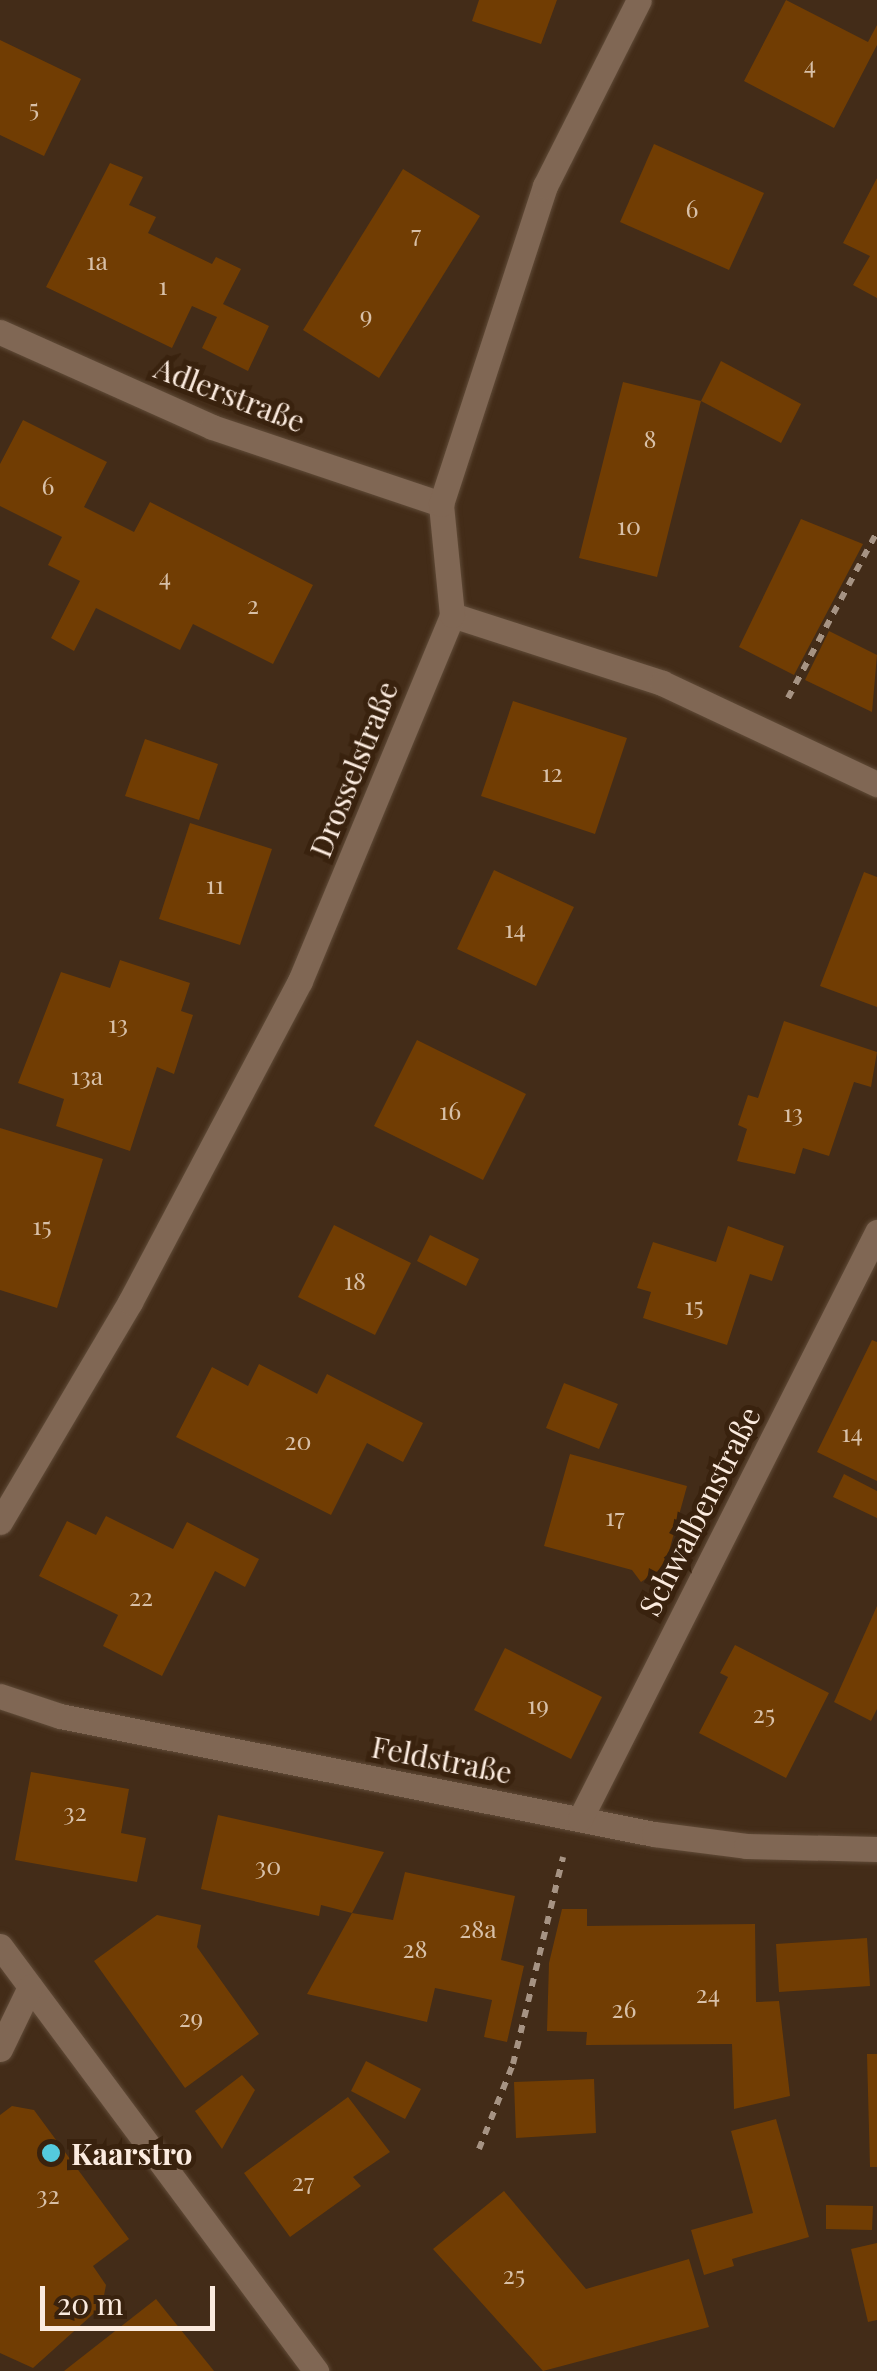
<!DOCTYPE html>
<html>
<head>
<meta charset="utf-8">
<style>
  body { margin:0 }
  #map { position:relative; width:877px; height:2371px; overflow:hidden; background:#432c18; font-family:"Playfair Display",serif }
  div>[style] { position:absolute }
  .building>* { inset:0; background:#713d03 }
  .path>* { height:6px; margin-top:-3px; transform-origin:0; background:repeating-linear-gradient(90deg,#a69383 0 8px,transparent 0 16px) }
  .roads { filter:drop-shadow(0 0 2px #604b38) drop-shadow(0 0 2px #604b38) }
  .minor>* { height:25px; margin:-12.5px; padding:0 12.5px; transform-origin:12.5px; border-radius:12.5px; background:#806754 }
  .dots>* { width:28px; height:28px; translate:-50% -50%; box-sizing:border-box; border:5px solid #39220e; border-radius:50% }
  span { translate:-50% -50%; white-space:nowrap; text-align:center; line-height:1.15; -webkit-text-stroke:10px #39220e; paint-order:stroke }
  .number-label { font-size:25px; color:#d8c0a8 }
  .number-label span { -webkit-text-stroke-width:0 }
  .street-label { font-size:30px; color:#fbebdf }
  .poi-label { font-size:30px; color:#fbebdf; font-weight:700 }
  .left { translate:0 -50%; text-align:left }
  .scale { position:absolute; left:40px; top:2286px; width:175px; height:45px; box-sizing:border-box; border:5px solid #fbebdf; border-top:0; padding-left:12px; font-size:30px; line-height:35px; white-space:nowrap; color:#fbebdf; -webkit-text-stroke:8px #39220e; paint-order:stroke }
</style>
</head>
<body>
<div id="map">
  <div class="building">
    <i style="clip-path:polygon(479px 0,557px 0,541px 44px,472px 21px)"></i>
    <i style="clip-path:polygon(786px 0,868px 42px,877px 25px,877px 45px,834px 128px,744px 81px)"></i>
    <i style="clip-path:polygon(0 40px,81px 79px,44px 156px,0 135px)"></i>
    <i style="clip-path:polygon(654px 144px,764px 193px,729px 270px,620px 222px)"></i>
    <i style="clip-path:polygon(110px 163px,143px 177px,129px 205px,156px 217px,148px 233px,212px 264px,216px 257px,241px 269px,223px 304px,269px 326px,248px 371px,202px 348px,217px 317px,192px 306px,172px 348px,46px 287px)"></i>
    <i style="clip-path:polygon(403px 169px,480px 216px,379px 378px,303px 330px)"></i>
    <i style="clip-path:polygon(877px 178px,877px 298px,853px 285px,870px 256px,843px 243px)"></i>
    <i style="clip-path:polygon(721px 361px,801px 404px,781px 443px,701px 401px)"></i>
    <i style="clip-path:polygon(623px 382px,701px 401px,657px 577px,579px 558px)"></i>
    <i style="clip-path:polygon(23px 420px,107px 462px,84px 507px,134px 532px,150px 502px,313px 585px,273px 664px,193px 624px,180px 650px,96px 608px,74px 651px,51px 638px,80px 581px,48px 565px,62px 537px,0 506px,0 464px)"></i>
    <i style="clip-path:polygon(801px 519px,863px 544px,794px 675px,739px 647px)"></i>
    <i style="clip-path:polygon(829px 631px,877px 655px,872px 712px,805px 680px)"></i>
    <i style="clip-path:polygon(513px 701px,627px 738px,595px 834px,481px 796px)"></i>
    <i style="clip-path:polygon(145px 739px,218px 764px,199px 820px,125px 796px)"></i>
    <i style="clip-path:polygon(190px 823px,272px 849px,240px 945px,159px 919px)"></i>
    <i style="clip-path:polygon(494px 870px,574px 907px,536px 986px,457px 949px)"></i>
    <i style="clip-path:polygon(864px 872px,877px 877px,877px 1007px,820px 986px)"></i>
    <i style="clip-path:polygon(120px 960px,190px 983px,181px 1011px,193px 1015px,174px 1074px,157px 1067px,130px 1151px,56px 1126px,64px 1099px,18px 1083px,61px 972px,110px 988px)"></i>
    <i style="clip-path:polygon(784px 1021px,877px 1052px,871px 1087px,854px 1082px,829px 1156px,803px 1148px,795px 1174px,737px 1161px,747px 1129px,738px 1125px,748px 1095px,758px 1098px)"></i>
    <i style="clip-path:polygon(417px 1040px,526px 1094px,483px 1180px,374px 1126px)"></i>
    <i style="clip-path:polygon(0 1128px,103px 1159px,57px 1308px,0 1290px)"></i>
    <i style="clip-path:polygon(334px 1225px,411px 1263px,375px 1335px,298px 1297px)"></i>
    <i style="clip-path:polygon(728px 1226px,784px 1246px,772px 1281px,750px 1274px,727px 1345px,643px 1318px,651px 1292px,637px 1288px,653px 1242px,716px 1262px)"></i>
    <i style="clip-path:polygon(430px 1235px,479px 1259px,466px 1286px,417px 1261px)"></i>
    <i style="clip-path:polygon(872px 1340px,877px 1342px,877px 1481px,817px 1452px)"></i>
    <i style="clip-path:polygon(259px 1364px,317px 1394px,327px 1374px,423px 1423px,403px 1462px,367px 1443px,331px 1515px,176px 1437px,212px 1367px,248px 1386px)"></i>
    <i style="clip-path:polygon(564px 1383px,618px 1404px,599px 1449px,546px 1428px)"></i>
    <i style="clip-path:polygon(570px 1454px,687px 1486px,665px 1566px,641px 1582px,632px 1570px,544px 1546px)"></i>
    <i style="clip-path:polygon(844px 1474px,877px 1491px,877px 1518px,833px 1497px)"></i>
    <i style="clip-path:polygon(106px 1516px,173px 1549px,187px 1522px,259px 1559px,245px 1587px,215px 1571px,162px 1676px,103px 1646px,118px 1615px,39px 1576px,67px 1521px,96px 1535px)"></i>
    <i style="clip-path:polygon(877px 1606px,877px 1709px,871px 1721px,834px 1702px)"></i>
    <i style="clip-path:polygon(735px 1645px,829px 1693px,786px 1778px,699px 1733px,728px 1677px,720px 1673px)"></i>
    <i style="clip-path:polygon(505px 1648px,602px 1697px,571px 1759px,474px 1710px)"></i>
    <i style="clip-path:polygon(31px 1772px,129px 1789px,121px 1833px,146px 1838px,137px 1882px,15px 1860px)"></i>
    <i style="clip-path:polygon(218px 1815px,384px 1852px,352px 1913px,393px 1920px,405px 1872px,515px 1896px,501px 1960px,524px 1966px,507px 2042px,484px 2037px,492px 2000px,435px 1988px,427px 2022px,307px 1994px,352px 1913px,321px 1905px,319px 1916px,201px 1889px)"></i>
    <i style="clip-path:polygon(562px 1909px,587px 1909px,587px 1926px,755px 1924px,756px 2002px,779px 2001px,790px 2096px,734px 2109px,732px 2044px,586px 2045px,587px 2032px,547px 2031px,549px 1963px)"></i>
    <i style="clip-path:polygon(157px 1915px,201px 1925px,197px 1947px,259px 2034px,185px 2088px,94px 1961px)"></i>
    <i style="clip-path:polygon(867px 1938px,870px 1986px,779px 1992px,776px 1944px)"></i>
    <i style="clip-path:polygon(867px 2054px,877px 2054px,877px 2167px,870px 2167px)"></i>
    <i style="clip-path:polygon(366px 2061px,421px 2089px,405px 2119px,351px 2091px)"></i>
    <i style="clip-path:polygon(242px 2075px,255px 2090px,222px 2149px,195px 2111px)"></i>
    <i style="clip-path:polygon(594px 2079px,596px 2133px,516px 2138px,514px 2082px)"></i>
    <i style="clip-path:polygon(348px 2097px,390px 2152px,353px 2177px,361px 2186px,290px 2237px,244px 2173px)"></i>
    <i style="clip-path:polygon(12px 2106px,34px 2110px,129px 2239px,93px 2266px,106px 2285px,102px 2306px,33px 2368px,0 2353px,0 2115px)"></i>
    <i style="clip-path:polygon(776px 2119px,809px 2237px,732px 2259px,734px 2266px,704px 2275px,691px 2230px,753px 2213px,731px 2131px)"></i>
    <i style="clip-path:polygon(504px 2191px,586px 2289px,689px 2259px,709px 2327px,543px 2371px,433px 2249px)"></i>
    <i style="clip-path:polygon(826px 2205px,873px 2206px,872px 2230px,826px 2229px)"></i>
    <i style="clip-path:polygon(877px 2243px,877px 2320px,868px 2322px,851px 2249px)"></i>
    <i style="clip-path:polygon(156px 2299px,214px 2371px,64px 2371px)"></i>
  </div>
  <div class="path">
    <i style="left:788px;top:698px;width:188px;rotate:-61.8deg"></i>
    <i style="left:479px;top:2149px;width:92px;rotate:-68.2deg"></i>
    <i style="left:513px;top:2064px;width:213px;rotate:-76.4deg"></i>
  </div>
  <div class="roads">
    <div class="minor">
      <i style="left:0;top:332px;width:232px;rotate:24.1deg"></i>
      <i style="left:212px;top:427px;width:242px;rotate:18.6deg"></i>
      <i style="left:452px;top:615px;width:221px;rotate:17.9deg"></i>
      <i style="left:662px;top:683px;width:238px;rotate:25.2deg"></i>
      <i style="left:0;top:1522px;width:256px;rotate:-59.4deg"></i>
      <i style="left:130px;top:1302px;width:363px;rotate:-62.1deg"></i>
      <i style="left:300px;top:981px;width:396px;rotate:-67.4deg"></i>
      <i style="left:452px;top:615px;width:112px;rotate:-95.7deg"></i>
      <i style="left:441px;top:504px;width:335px;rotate:-71.9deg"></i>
      <i style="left:545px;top:186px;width:208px;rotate:-63.2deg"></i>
      <i style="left:0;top:1696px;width:63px;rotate:18.4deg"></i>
      <i style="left:60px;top:1716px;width:606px;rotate:11.24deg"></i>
      <i style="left:654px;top:1834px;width:93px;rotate:7.4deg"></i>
      <i style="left:746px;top:1846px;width:131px;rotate:1.3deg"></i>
      <i style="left:580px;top:1819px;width:658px;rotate:-63.16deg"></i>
      <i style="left:0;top:1946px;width:530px;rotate:53.37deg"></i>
      <i style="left:0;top:2049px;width:69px;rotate:-64.2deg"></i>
    </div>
  </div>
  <div class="dots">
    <i style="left:51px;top:2153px;background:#54cadd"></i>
  </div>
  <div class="number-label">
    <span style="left:810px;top:64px">4</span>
    <span style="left:34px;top:107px">5</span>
    <span style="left:692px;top:208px">6</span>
    <span style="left:416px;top:233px">7</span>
    <span style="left:97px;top:260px">1a</span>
    <span style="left:163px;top:285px">1</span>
    <span style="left:366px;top:314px">9</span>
    <span style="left:650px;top:438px">8</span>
    <span style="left:48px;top:485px">6</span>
    <span style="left:629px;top:525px">10</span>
    <span style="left:165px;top:576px">4</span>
    <span style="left:253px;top:604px">2</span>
    <span style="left:552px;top:772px">12</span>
    <span style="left:215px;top:884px">11</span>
    <span style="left:515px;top:928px">14</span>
    <span style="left:118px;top:1023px">13</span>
    <span style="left:87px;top:1075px">13a</span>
    <span style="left:450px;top:1110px">16</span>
    <span style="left:793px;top:1112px">13</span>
    <span style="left:42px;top:1225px">15</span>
    <span style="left:355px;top:1280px">18</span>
    <span style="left:694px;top:1305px">15</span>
    <span style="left:852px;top:1432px">14</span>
    <span style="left:298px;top:1440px">20</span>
    <span style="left:615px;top:1516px">17</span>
    <span style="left:141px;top:1596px">22</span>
    <span style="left:538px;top:1704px">19</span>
    <span style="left:764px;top:1713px">25</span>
    <span style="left:75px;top:1811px">32</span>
    <span style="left:268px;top:1865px">30</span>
    <span style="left:478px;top:1928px">28a</span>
    <span style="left:415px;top:1948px">28</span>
    <span style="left:708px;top:1993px">24</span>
    <span style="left:624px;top:2008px">26</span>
    <span style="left:191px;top:2017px">29</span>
    <span style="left:303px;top:2181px">27</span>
    <span style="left:48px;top:2194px">32</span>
    <span style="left:514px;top:2274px">25</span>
  </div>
  <div class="street-label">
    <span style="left:230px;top:394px;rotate:21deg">Adlerstraße</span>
    <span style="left:353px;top:769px;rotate:-68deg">Drosselstraße</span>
    <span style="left:699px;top:1511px;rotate:-63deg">Schwalbenstraße</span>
    <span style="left:442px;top:1759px;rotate:11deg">Feldstraße</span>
  </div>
  <div class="poi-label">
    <span class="left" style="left:71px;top:2153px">Kaarstro</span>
  </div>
  <div class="scale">20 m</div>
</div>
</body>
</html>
